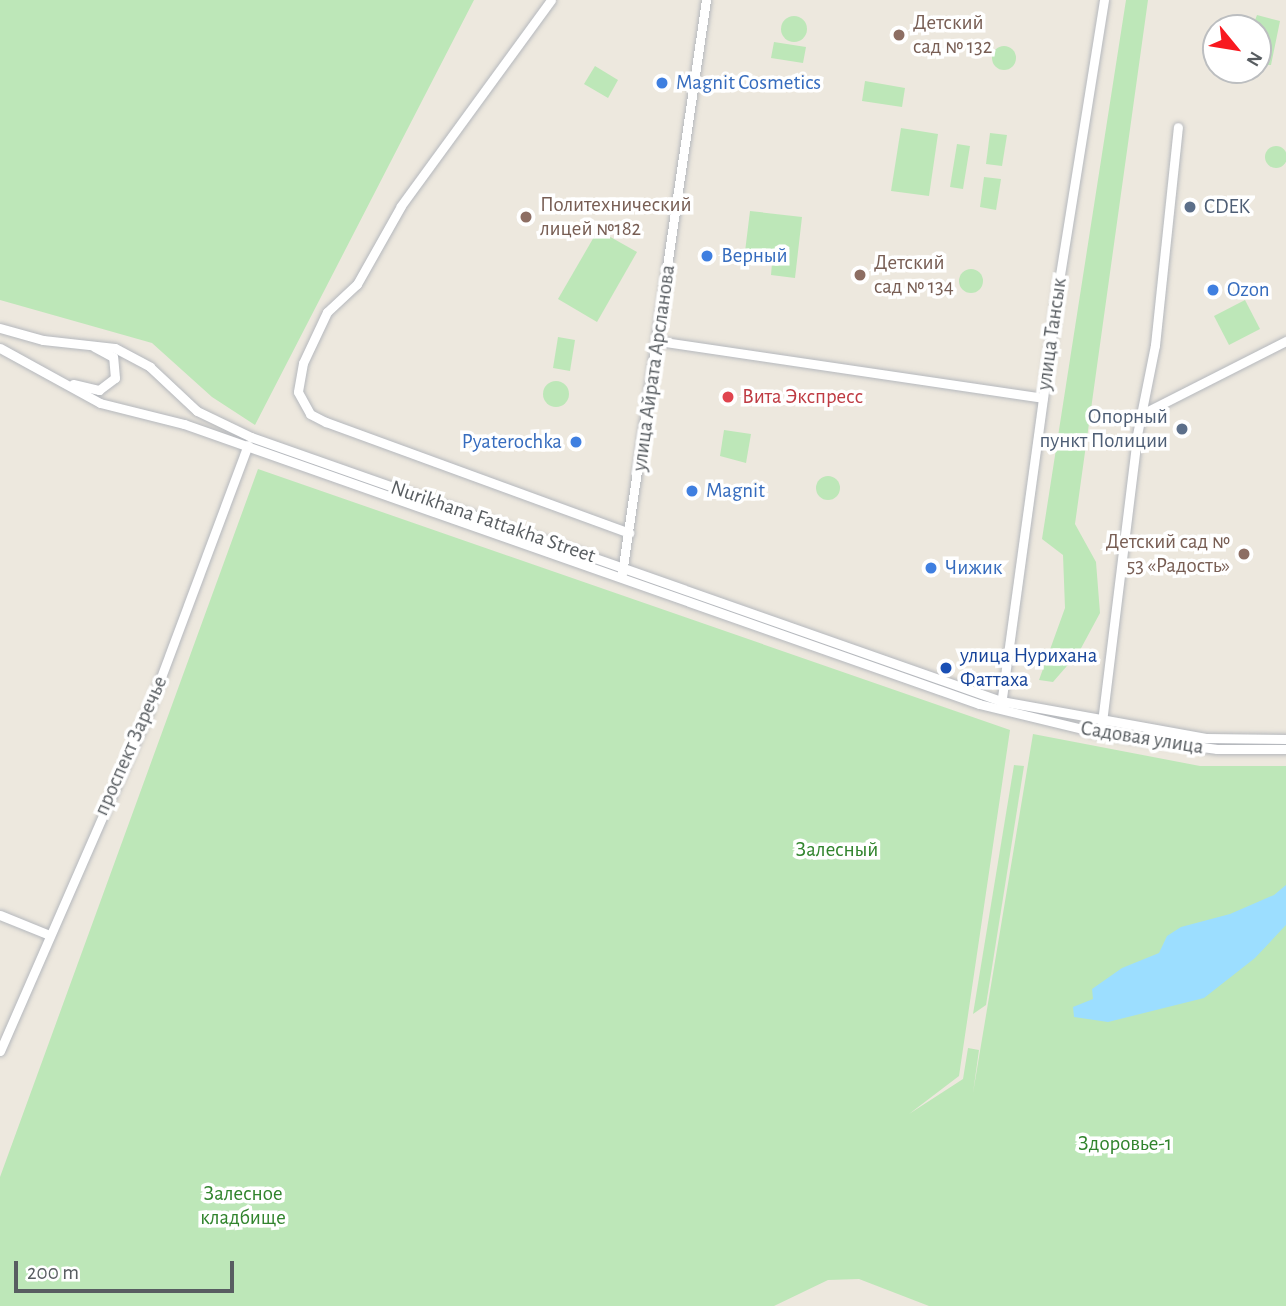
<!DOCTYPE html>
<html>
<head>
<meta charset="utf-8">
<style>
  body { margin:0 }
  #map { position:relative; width:1286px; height:1306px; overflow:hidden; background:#ede8de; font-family:"Alegreya Sans",sans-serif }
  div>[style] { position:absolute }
  .green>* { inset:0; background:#bde7b8 }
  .round { border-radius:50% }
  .water>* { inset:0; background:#9cdeff }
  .roads { filter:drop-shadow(0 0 2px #b5b8bd) drop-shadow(0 0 2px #b5b8bd) }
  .minor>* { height:9px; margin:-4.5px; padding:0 4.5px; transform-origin:4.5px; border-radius:4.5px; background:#fff }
  .dots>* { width:19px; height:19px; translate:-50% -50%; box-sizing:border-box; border:4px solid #fff; border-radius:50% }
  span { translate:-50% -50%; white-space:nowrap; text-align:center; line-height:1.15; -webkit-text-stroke:7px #fff; paint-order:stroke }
  .education-label { font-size:21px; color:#785e54 }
  .left { translate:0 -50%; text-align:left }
  .right { translate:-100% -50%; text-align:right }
  .shop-label { font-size:21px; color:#366cbe }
  .service-label { font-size:21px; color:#4e5e75 }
  .street-label { font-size:21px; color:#585d61 }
  .health-label { font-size:21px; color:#be3a42 }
  .transit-label { font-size:21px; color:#164399 }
  .park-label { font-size:21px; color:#31842d }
  .north { position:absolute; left:1202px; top:14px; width:70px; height:70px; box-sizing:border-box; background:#fff; border:2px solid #bcbec0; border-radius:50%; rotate:120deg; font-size:19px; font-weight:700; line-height:28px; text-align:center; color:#585d61 }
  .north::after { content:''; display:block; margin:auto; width:24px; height:32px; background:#f8191f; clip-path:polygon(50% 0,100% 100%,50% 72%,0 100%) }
  .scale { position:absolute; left:14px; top:1261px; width:220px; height:32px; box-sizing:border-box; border:4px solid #585d61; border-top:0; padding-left:9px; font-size:21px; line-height:24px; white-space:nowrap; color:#585d61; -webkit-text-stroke:5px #fff; paint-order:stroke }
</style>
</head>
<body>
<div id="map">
  <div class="green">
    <i style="clip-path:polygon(0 0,474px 0,255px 425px,212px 397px,152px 343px,0 300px)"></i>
    <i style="clip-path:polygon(1126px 0,1148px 0,1075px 524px,1096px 562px,1100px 613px,1079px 652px,1053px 682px,1039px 680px,1065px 608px,1063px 555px,1042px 539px)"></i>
    <i style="clip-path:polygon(1257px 15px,1280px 21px,1271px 65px,1258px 65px,1258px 28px,1252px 28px)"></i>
    <i class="round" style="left:781px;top:16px;width:26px;height:26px"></i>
    <i style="clip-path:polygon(774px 42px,806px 47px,803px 63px,771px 58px)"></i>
    <i class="round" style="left:992px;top:46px;width:24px;height:24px"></i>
    <i style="clip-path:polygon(595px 66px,618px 80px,608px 98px,584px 84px)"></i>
    <i style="clip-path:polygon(865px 81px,905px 88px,902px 107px,862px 101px)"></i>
    <i style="clip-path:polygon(901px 128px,938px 134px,929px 196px,891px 191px)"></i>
    <i style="clip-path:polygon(990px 133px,1007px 135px,1002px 166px,986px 164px)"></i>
    <i style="clip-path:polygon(957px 144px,970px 146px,963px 189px,950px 187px)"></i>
    <i class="round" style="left:1265px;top:146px;width:22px;height:22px"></i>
    <i style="clip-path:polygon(984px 177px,1001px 179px,996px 210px,980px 207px)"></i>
    <i style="clip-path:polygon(750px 211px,802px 217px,795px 278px,771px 275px,772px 263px,744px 260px)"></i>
    <i style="clip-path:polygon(598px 230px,637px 252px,597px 322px,558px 299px)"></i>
    <i class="round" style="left:959px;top:269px;width:24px;height:24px"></i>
    <i style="clip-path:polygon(1245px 300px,1260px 329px,1229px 345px,1214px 316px)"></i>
    <i style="clip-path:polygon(558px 337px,575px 340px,570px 371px,553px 368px)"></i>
    <i class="round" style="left:543px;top:381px;width:26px;height:26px"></i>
    <i style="clip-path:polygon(724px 430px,751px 434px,746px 463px,720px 456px)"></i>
    <i style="clip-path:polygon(258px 469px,1010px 730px,959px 1076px,909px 1114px,963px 1079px,968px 1048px,979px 1050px,973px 1093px,1033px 734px,1200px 766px,1286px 766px,1286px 1306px,929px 1306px,859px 1279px,828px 1280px,774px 1306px,0 1306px,0 1177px)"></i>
    <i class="round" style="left:816px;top:476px;width:24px;height:24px"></i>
    <i style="clip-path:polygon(1014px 765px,1024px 766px,986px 1005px,973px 1014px)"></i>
  </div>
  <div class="water">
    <i style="clip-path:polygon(1286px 885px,1286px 925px,1255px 958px,1204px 998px,1108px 1022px,1074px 1017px,1073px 1007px,1093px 999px,1092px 989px,1122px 968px,1159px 953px,1167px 936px,1181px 927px,1230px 914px,1274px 895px)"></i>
  </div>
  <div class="roads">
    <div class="minor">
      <i style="left:551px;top:0;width:255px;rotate:126.1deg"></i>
      <i style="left:401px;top:206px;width:90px;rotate:119.4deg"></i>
      <i style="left:357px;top:284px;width:41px;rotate:137deg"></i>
      <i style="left:327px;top:312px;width:56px;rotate:115.2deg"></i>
      <i style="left:303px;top:363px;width:29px;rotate:100deg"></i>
      <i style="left:298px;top:392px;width:25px;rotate:61deg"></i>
      <i style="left:310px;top:414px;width:18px;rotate:27deg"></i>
      <i style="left:326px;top:422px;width:323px;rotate:20.1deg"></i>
      <i style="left:0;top:328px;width:45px;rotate:15.6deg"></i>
      <i style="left:43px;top:340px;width:72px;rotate:6.3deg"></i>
      <i style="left:115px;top:348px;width:40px;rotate:28deg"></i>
      <i style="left:150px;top:367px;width:64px;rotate:43.1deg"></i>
      <i style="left:197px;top:411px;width:60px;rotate:25.7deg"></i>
      <i style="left:251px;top:437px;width:795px;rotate:19.39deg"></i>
      <i style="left:1001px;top:701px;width:208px;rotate:10.2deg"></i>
      <i style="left:1206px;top:738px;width:80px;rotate:0.7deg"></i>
      <i style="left:658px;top:341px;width:389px;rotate:8.4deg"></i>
      <i style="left:0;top:348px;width:114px;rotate:28.8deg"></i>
      <i style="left:100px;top:403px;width:87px;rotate:14deg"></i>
      <i style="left:184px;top:424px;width:843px;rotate:19.4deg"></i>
      <i style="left:979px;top:704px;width:123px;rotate:13.6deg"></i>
      <i style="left:1099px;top:733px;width:119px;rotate:7.7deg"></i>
      <i style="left:1217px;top:749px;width:69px"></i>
      <i style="left:73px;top:384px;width:27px;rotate:13deg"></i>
      <i style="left:99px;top:390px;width:20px;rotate:-37deg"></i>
      <i style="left:115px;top:378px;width:21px;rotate:-95deg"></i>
      <i style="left:113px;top:357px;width:21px;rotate:-152deg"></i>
      <i style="left:1140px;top:415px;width:164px;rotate:-26.9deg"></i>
      <i style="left:622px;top:573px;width:579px;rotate:-81.66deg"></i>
      <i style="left:1001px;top:705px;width:428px;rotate:-82.2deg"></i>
      <i style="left:1059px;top:281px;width:285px;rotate:-80.9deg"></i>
      <i style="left:1102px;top:722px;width:289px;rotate:-83deg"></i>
      <i style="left:1137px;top:435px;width:92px;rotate:-78.7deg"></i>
      <i style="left:1155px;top:345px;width:219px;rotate:-84deg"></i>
      <i style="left:0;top:915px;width:51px;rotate:22deg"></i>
      <i style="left:0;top:1051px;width:370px;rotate:-66.4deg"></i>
      <i style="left:148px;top:712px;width:285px;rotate:-69.5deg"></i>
    </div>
  </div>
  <div class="dots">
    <i style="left:899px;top:35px;background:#8d6e63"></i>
    <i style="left:662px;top:83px;background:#3f7fe0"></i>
    <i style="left:1190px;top:207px;background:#5c6f8a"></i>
    <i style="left:526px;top:217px;background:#8d6e63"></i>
    <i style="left:707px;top:256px;background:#3f7fe0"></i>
    <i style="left:860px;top:275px;background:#8d6e63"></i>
    <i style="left:1213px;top:290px;background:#3f7fe0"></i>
    <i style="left:728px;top:397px;background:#e0444e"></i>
    <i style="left:1182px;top:429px;background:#5c6f8a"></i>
    <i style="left:576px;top:442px;background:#3f7fe0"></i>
    <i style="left:692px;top:491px;background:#3f7fe0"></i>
    <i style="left:1244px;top:554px;background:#8d6e63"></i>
    <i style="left:931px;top:568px;background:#3f7fe0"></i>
    <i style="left:946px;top:668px;background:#1a4fb4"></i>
  </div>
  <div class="education-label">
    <span class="left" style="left:913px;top:35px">Детский<br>сад № 132</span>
    <span class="left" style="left:540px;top:217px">Политехнический<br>лицей №182</span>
    <span class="left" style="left:874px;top:275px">Детский<br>сад № 134</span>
    <span class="right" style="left:1230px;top:554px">Детский сад №<br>53 «Радость»</span>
  </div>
  <div class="shop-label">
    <span class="left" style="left:676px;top:83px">Magnit Cosmetics</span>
    <span class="left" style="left:721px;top:256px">Верный</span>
    <span class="left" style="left:1227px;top:290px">Ozon</span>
    <span class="right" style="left:562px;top:442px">Pyaterochka</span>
    <span class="left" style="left:706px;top:491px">Magnit</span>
    <span class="left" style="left:945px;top:568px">Чижик</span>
  </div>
  <div class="service-label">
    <span class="left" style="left:1204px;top:207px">CDEK</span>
    <span class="right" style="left:1168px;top:429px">Опорный<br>пункт Полиции</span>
  </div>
  <div class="street-label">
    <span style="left:1052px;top:334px;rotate:-82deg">улица Тансык</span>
    <span style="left:654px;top:368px;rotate:-82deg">улица Айрата Арсланова</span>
    <span style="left:493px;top:522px;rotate:19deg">Nurikhana Fattakha Street</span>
    <span style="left:1142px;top:738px;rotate:9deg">Садовая улица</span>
    <span style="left:131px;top:746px;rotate:-66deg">проспект Заречье</span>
  </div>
  <div class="health-label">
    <span class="left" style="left:742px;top:397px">Вита Экспресс</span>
  </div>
  <div class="transit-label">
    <span class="left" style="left:960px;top:668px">улица Нурихана<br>Фаттаха</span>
  </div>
  <div class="park-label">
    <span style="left:837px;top:850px">Залесный</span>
    <span style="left:1125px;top:1144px">Здоровье-1</span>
    <span style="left:243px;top:1206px">Залесное<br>кладбище</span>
  </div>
  <div class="north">N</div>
  <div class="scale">200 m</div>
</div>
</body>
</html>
